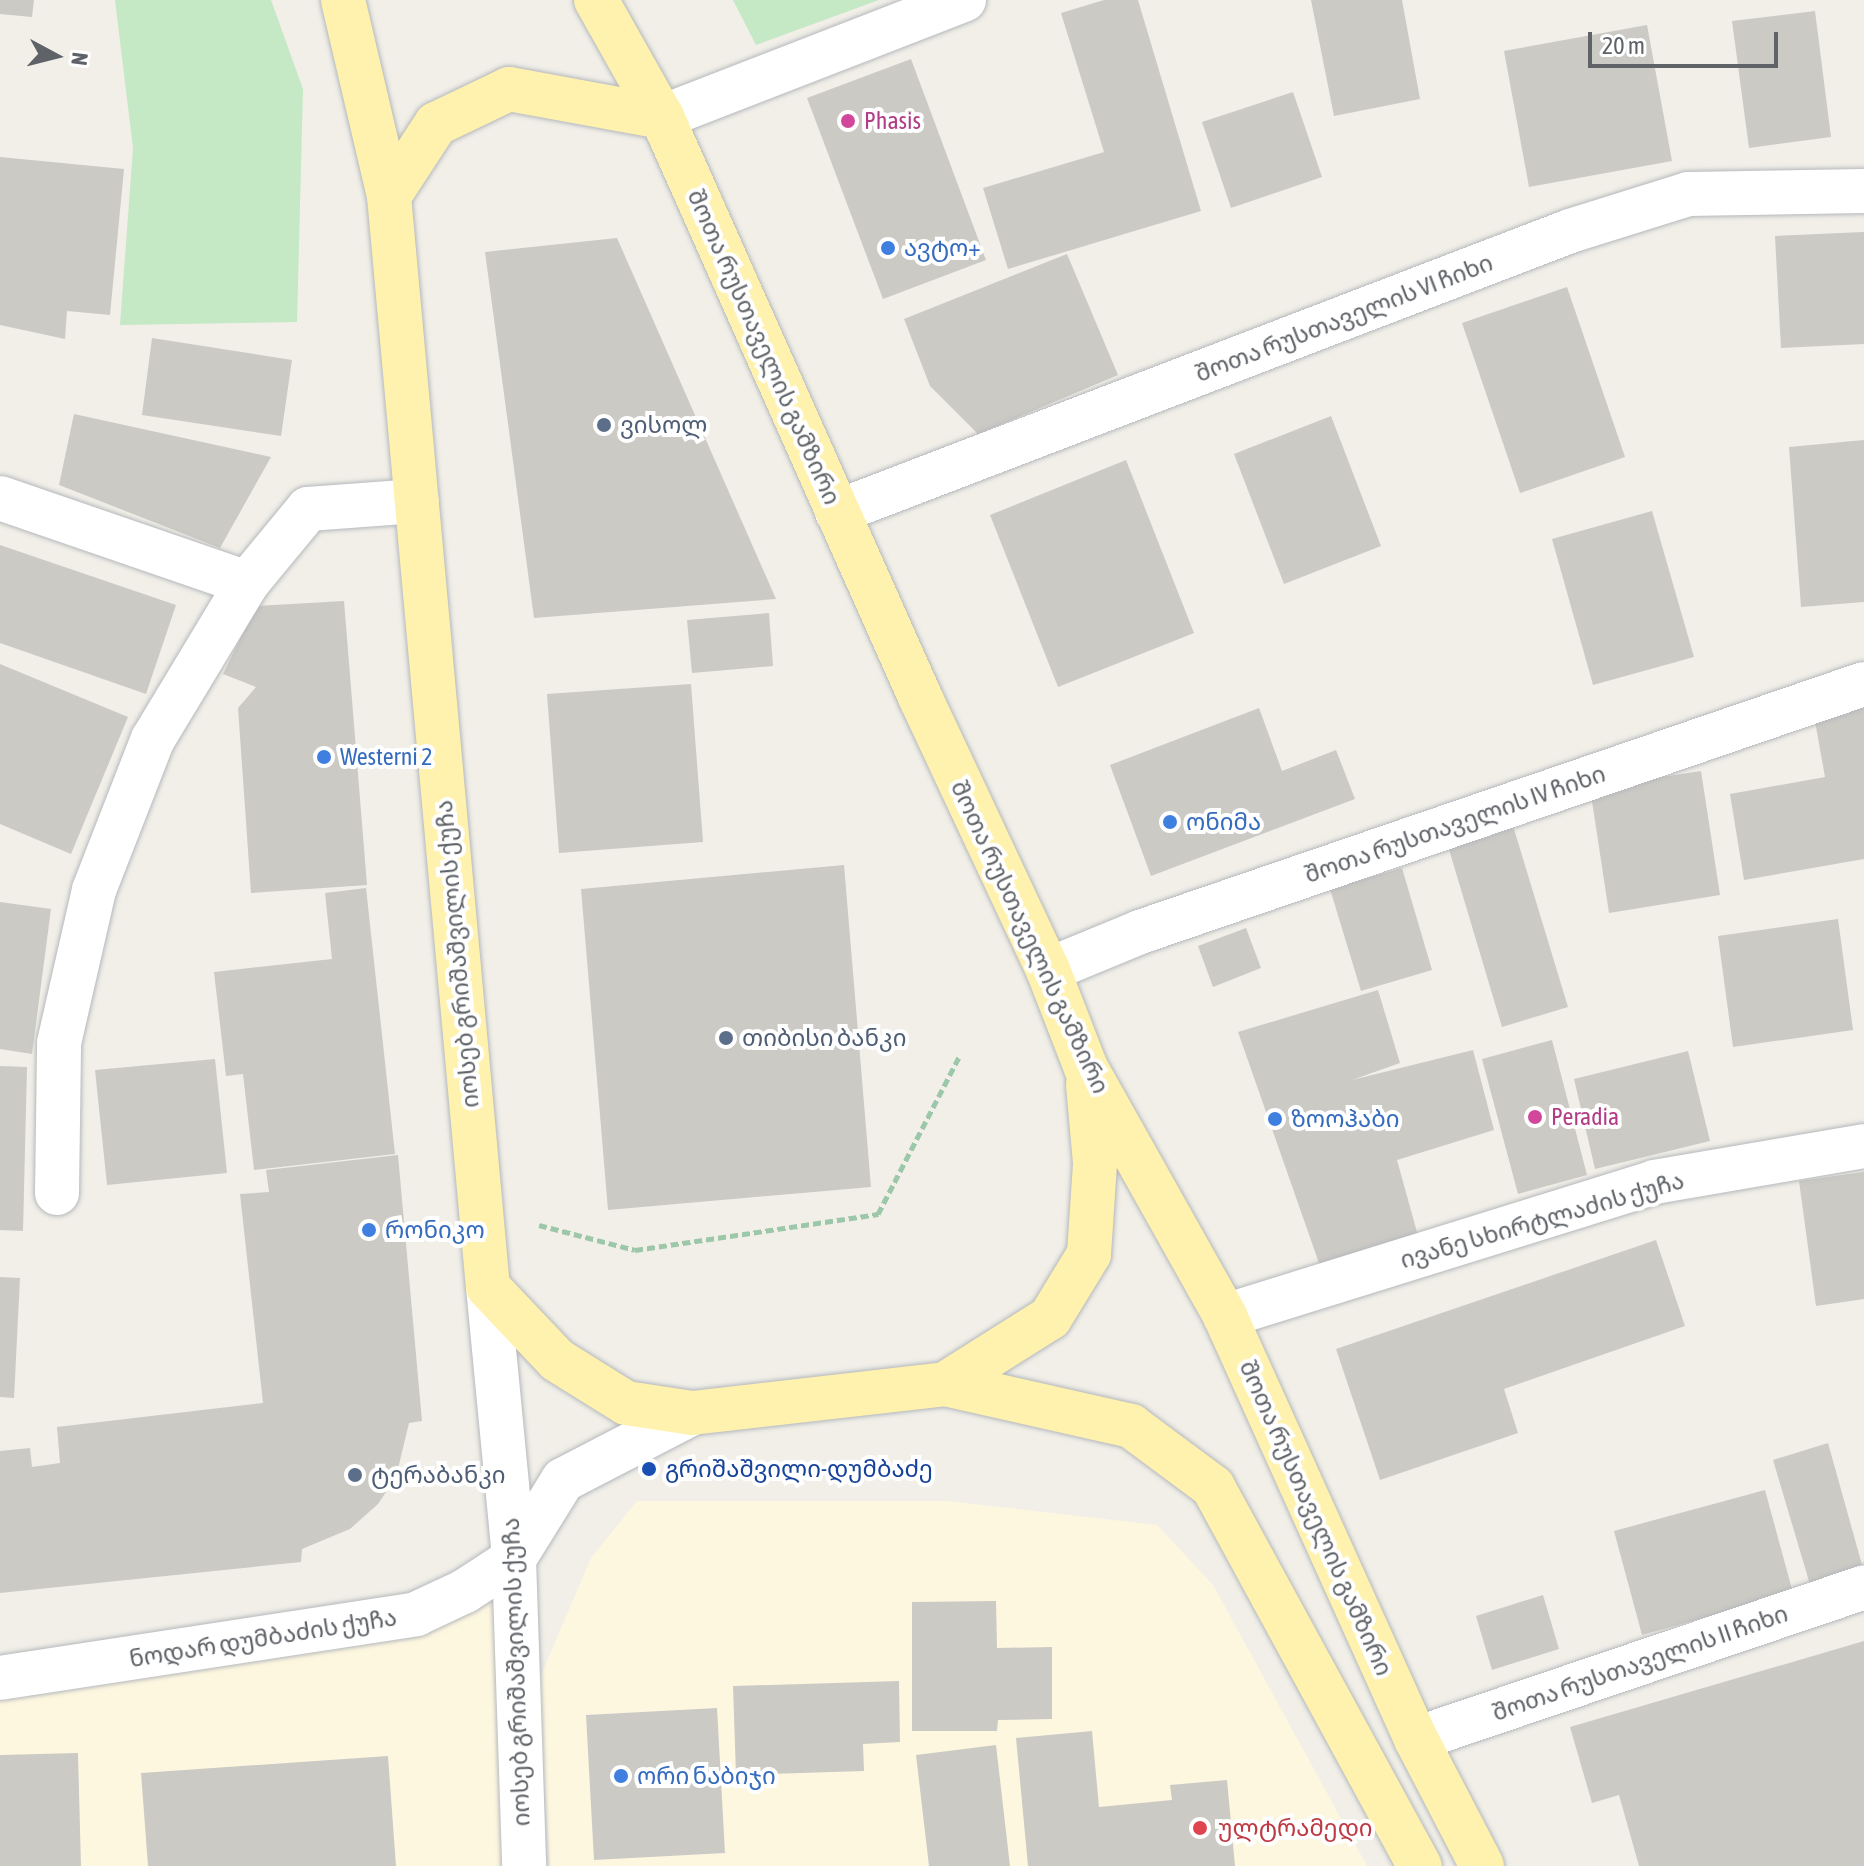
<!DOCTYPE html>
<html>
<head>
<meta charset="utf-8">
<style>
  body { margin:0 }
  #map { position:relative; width:1864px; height:1866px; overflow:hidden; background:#f1efe8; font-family:"Asap Condensed","Noto Sans Georgian",sans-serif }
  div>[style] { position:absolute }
  .commercial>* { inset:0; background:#fef7e0 }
  .green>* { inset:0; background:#c5e8c5 }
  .building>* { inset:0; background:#cccac5 }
  .path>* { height:5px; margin-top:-2.5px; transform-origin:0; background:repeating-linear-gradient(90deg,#9cc7a9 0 8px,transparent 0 12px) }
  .roads { filter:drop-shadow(0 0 2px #b5b8bc) drop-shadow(0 0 2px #b5b8bc) }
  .minor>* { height:44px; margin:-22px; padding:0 22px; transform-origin:22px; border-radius:22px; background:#fff }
  .secondary>* { height:44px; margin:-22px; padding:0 22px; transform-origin:22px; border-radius:22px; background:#fff }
  .primary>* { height:44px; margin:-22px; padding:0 22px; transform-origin:22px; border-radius:22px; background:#fff2af }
  .dots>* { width:22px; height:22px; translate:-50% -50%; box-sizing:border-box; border:4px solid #fff; border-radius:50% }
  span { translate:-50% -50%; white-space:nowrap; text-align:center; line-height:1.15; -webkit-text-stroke:8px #fff; paint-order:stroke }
  .hotel-label { font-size:24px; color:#b23c85 }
  .left { translate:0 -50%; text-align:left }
  .shop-label { font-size:24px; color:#366cbe }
  .street-label { font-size:24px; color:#5f6368 }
  .service-label { font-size:24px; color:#4e5e75 }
  .transit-label { font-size:24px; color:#164399 }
  .health-label { font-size:24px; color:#be3a42 }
  .north { position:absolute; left:16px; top:16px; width:80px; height:80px; -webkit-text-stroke:6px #fff; paint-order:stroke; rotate:97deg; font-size:22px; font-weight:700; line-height:32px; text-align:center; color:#5f6368 }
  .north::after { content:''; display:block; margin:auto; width:28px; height:36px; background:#5f6368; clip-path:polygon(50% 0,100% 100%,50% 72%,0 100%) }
  .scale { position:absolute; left:1588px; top:32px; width:190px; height:36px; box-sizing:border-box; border:4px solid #5f6368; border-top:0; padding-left:10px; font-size:24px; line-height:28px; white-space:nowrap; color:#5f6368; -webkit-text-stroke:6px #fff; paint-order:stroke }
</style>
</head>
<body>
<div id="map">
  <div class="commercial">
    <i style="clip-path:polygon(637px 1501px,947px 1501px,1157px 1525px,1213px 1585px,1367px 1866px,550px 1866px,538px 1682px,591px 1558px)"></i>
    <i style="clip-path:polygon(514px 1559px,524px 1866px,0 1866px,0 1678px,416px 1614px)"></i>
  </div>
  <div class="green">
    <i style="clip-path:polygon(115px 0,271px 0,303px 89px,297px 322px,120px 325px,133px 148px)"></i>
    <i style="clip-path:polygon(733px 0,879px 0,756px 45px)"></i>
  </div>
  <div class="building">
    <i style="clip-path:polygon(0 0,34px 0,32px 17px,0 14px)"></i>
    <i style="clip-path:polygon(1104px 0,1138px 0,1201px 211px,1008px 269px,983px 188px,1104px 152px,1061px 13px)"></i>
    <i style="clip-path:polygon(1311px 0,1402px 0,1420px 99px,1334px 116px)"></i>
    <i style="clip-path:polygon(1815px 11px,1831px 137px,1749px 148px,1732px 21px)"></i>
    <i style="clip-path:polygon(1647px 25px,1672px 161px,1529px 187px,1504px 51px)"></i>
    <i style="clip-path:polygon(911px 59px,986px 260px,883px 299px,807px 98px)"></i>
    <i style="clip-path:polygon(1293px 92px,1322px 177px,1231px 208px,1202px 122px)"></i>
    <i style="clip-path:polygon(0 157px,124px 169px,110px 315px,67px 311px,65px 339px,0 325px)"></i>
    <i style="clip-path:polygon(1864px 232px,1864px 344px,1781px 348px,1775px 236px)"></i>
    <i style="clip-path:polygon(617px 238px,776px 599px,534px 618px,485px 252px)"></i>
    <i style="clip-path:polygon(1067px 254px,1118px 375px,978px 434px,930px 386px,904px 319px)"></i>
    <i style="clip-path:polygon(1567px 287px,1625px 457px,1520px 493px,1462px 323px)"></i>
    <i style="clip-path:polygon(152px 338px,292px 360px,281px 436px,142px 415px)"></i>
    <i style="clip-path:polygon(74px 414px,271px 457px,220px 548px,59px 485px)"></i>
    <i style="clip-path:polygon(1331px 416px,1381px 546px,1284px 584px,1234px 454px)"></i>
    <i style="clip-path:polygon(1864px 440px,1864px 602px,1801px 607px,1789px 447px)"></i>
    <i style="clip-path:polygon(1126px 460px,1194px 633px,1058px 687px,990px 515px)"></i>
    <i style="clip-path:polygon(1652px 511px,1694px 657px,1593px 685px,1552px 539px)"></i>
    <i style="clip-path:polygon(0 545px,176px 605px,146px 694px,0 643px)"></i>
    <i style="clip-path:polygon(344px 601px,367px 885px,251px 893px,238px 708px,256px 687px,223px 674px,256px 606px)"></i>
    <i style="clip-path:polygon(769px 613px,773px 666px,692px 673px,687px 620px)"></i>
    <i style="clip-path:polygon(0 664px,128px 717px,71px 854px,0 824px)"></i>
    <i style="clip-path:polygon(691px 684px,703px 842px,559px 853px,547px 694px)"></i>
    <i style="clip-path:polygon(1864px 707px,1864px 859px,1744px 880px,1730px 794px,1825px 777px,1814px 716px)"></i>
    <i style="clip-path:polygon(1259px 708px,1282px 771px,1336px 750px,1355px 799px,1151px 876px,1110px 765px)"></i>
    <i style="clip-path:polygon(1701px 771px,1720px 895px,1609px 913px,1590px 788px)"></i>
    <i style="clip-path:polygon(1507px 806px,1568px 1007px,1502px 1027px,1442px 826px)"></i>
    <i style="clip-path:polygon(844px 865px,871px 1187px,608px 1210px,581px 889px)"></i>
    <i style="clip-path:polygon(1402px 868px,1432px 970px,1361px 991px,1330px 889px)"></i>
    <i style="clip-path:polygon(366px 888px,395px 1154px,254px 1170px,243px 1074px,226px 1076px,214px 972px,332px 959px,325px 893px)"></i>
    <i style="clip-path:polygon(0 902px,51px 909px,32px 1054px,0 1049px)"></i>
    <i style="clip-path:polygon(1838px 919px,1853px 1030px,1733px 1047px,1718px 936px)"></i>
    <i style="clip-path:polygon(1246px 928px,1261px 968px,1213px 987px,1198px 946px)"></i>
    <i style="clip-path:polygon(1378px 990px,1400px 1063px,1352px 1080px,1473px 1050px,1494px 1130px,1397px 1160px,1420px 1243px,1320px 1266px,1238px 1032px)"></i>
    <i style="clip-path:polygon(1552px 1040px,1587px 1175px,1518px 1194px,1482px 1059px)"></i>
    <i style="clip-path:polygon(1688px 1051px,1710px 1141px,1595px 1169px,1574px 1079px)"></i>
    <i style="clip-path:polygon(215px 1059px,227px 1173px,107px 1185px,95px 1070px)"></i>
    <i style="clip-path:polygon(0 1066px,27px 1067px,23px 1231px,0 1230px)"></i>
    <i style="clip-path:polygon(398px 1155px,422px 1421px,409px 1423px,396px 1477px,378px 1504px,350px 1529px,302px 1549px,301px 1562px,0 1593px,0 1451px,30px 1448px,32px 1467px,60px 1463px,57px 1427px,263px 1403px,240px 1194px,269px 1192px,266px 1170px)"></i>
    <i style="clip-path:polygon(1864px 1172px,1864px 1299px,1816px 1306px,1799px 1181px)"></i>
    <i style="clip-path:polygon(1656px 1240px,1685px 1326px,1504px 1389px,1518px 1433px,1380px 1480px,1336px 1349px)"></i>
    <i style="clip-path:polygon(0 1277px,20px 1278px,14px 1398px,0 1397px)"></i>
    <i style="clip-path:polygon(1828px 1443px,1864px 1572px,1811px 1588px,1773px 1460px)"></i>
    <i style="clip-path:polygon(1765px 1490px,1793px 1593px,1642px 1635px,1614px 1531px)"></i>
    <i style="clip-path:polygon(1543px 1595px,1559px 1649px,1492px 1670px,1476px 1616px)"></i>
    <i style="clip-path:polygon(996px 1601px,997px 1648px,1052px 1647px,1052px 1719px,998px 1720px,997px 1731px,912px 1731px,912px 1602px)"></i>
    <i style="clip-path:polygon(1864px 1641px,1864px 1866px,1639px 1866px,1619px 1795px,1592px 1803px,1570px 1727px)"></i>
    <i style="clip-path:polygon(899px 1681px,900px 1742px,863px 1744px,864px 1771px,736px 1775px,733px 1686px)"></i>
    <i style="clip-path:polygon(717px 1708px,725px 1853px,594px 1860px,586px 1715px)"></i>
    <i style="clip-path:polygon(1092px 1731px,1099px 1807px,1172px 1800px,1170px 1785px,1227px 1780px,1235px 1866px,1028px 1866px,1016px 1738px)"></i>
    <i style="clip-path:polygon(996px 1745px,1010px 1866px,929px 1866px,916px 1755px)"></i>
    <i style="clip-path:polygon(78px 1753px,81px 1866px,0 1866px,0 1755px)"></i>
    <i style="clip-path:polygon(388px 1756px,396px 1866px,148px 1866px,141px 1773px)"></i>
  </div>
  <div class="path">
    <i style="left:539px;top:1225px;width:99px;rotate:14.6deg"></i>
    <i style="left:635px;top:1250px;width:246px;rotate:-8.4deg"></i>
    <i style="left:878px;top:1214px;width:179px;rotate:-62.7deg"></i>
  </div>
  <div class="roads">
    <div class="minor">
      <i style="left:662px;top:117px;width:324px;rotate:-21.2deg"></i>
      <i style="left:0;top:498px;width:261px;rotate:19deg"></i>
      <i style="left:837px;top:512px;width:785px;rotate:-20.97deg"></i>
      <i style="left:1570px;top:231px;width:124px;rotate:-17.4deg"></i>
      <i style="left:1688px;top:194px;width:176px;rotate:-1deg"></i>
      <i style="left:1048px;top:970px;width:100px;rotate:-22.4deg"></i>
      <i style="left:1140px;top:932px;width:765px;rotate:-18.91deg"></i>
      <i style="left:57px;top:1193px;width:150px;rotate:-89.2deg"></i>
      <i style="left:59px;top:1043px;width:157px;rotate:-77.1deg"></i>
      <i style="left:94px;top:890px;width:162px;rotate:-68.7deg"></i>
      <i style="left:153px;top:739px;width:182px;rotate:-58.9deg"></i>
      <i style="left:247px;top:583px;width:96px;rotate:-50.5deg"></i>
      <i style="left:308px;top:509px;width:109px;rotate:-4.2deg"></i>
      <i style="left:1225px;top:1316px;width:449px;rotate:-17.3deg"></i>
      <i style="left:1654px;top:1182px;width:213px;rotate:-9.7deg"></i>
      <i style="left:1416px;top:1739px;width:473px;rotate:-18.7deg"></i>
    </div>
    <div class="secondary">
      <i style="left:488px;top:1287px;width:273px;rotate:84.5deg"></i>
      <i style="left:514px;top:1559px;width:307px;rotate:88.1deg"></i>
      <i style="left:0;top:1678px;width:421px;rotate:-8.7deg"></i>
      <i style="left:416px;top:1614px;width:54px;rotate:-25.1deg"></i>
      <i style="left:465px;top:1591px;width:59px;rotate:-33.1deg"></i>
      <i style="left:514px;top:1559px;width:93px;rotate:-58.2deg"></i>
      <i style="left:563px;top:1480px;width:145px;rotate:-27.4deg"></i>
    </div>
    <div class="primary">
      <i style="left:343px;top:0;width:201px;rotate:76.8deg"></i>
      <i style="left:389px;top:196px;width:1095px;rotate:84.82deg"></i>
      <i style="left:488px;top:1287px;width:100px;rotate:46.6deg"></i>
      <i style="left:557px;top:1360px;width:81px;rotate:31.9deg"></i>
      <i style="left:626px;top:1403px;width:67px;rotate:8.6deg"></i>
      <i style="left:692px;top:1413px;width:255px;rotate:-6.5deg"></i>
      <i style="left:945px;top:1384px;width:191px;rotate:12.7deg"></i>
      <i style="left:1131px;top:1426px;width:102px;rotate:36.6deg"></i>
      <i style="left:1213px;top:1487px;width:432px;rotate:61.4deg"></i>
      <i style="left:596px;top:0;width:134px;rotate:60.6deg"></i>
      <i style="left:662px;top:117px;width:637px;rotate:66.01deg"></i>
      <i style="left:921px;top:699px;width:299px;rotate:64.9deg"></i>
      <i style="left:1048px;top:970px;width:105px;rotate:68.8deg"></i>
      <i style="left:1086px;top:1068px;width:284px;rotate:60.7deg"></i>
      <i style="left:1225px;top:1316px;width:464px;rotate:65.7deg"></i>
      <i style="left:1416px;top:1739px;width:143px;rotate:62.5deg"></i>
      <i style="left:389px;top:196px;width:86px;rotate:-56.9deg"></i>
      <i style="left:436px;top:124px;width:81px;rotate:-25.6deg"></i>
      <i style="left:509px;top:89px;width:156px;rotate:10.4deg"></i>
      <i style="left:945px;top:1384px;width:124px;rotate:-32.2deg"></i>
      <i style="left:1050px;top:1318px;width:75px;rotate:-58.6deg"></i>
      <i style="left:1089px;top:1254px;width:91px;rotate:-86.2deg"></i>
      <i style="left:1095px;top:1163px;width:79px;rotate:-95.1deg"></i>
    </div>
  </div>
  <div class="dots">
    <i style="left:848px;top:121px;background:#d1479c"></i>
    <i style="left:888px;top:248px;background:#3f7fe0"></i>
    <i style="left:604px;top:425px;background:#5c6f8a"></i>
    <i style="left:324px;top:757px;background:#3f7fe0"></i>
    <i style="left:1170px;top:822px;background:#3f7fe0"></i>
    <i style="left:726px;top:1038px;background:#5c6f8a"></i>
    <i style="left:1535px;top:1117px;background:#d1479c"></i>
    <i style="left:1275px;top:1119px;background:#3f7fe0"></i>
    <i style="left:369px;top:1230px;background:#3f7fe0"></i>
    <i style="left:649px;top:1469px;background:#1a4fb4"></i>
    <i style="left:355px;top:1475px;background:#5c6f8a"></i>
    <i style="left:621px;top:1776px;background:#3f7fe0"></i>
    <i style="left:1200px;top:1828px;background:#e0444e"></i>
  </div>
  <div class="hotel-label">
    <span class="left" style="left:864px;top:121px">Phasis</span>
    <span class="left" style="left:1551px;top:1117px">Peradia</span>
  </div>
  <div class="shop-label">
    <span class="left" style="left:904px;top:248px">ავტო+</span>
    <span class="left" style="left:340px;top:757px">Westerni 2</span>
    <span class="left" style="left:1186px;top:822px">ონიმა</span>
    <span class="left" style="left:1291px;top:1119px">ზოოჰაბი</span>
    <span class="left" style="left:385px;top:1230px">რონიკო</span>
    <span class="left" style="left:637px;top:1776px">ორი ნაბიჯი</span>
  </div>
  <div class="street-label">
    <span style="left:1344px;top:318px;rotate:-21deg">შოთა რუსთაველის VI ჩიხი</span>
    <span style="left:764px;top:347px;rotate:66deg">შოთა რუსთაველის გამზირი</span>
    <span style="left:1455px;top:824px;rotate:-19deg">შოთა რუსთაველის IV ჩიხი</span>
    <span style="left:1030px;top:937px;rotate:65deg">შოთა რუსთაველის გამზირი</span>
    <span style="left:457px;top:954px;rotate:-95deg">იოსებ გრიშაშვილის ქუჩა</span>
    <span style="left:1542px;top:1220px;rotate:-16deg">ივანე სხირტლაძის ქუჩა</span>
    <span style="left:1316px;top:1518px;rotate:66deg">შოთა რუსთაველის გამზირი</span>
    <span style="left:263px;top:1638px;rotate:-9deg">ნოდარ დუმბაძის ქუჩა</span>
    <span style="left:1640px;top:1663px;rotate:-19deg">შოთა რუსთაველის II ჩიხი</span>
    <span style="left:516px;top:1672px;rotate:-92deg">იოსებ გრიშაშვილის ქუჩა</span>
  </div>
  <div class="service-label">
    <span class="left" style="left:620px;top:425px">ვისოლ</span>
    <span class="left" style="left:742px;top:1038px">თიბისი ბანკი</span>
    <span class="left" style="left:371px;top:1475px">ტერაბანკი</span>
  </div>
  <div class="transit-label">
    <span class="left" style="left:665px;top:1469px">გრიშაშვილი-დუმბაძე</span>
  </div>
  <div class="health-label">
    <span class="left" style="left:1218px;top:1828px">ულტრამედი</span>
  </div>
  <div class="north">N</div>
  <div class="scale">20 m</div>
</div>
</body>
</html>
